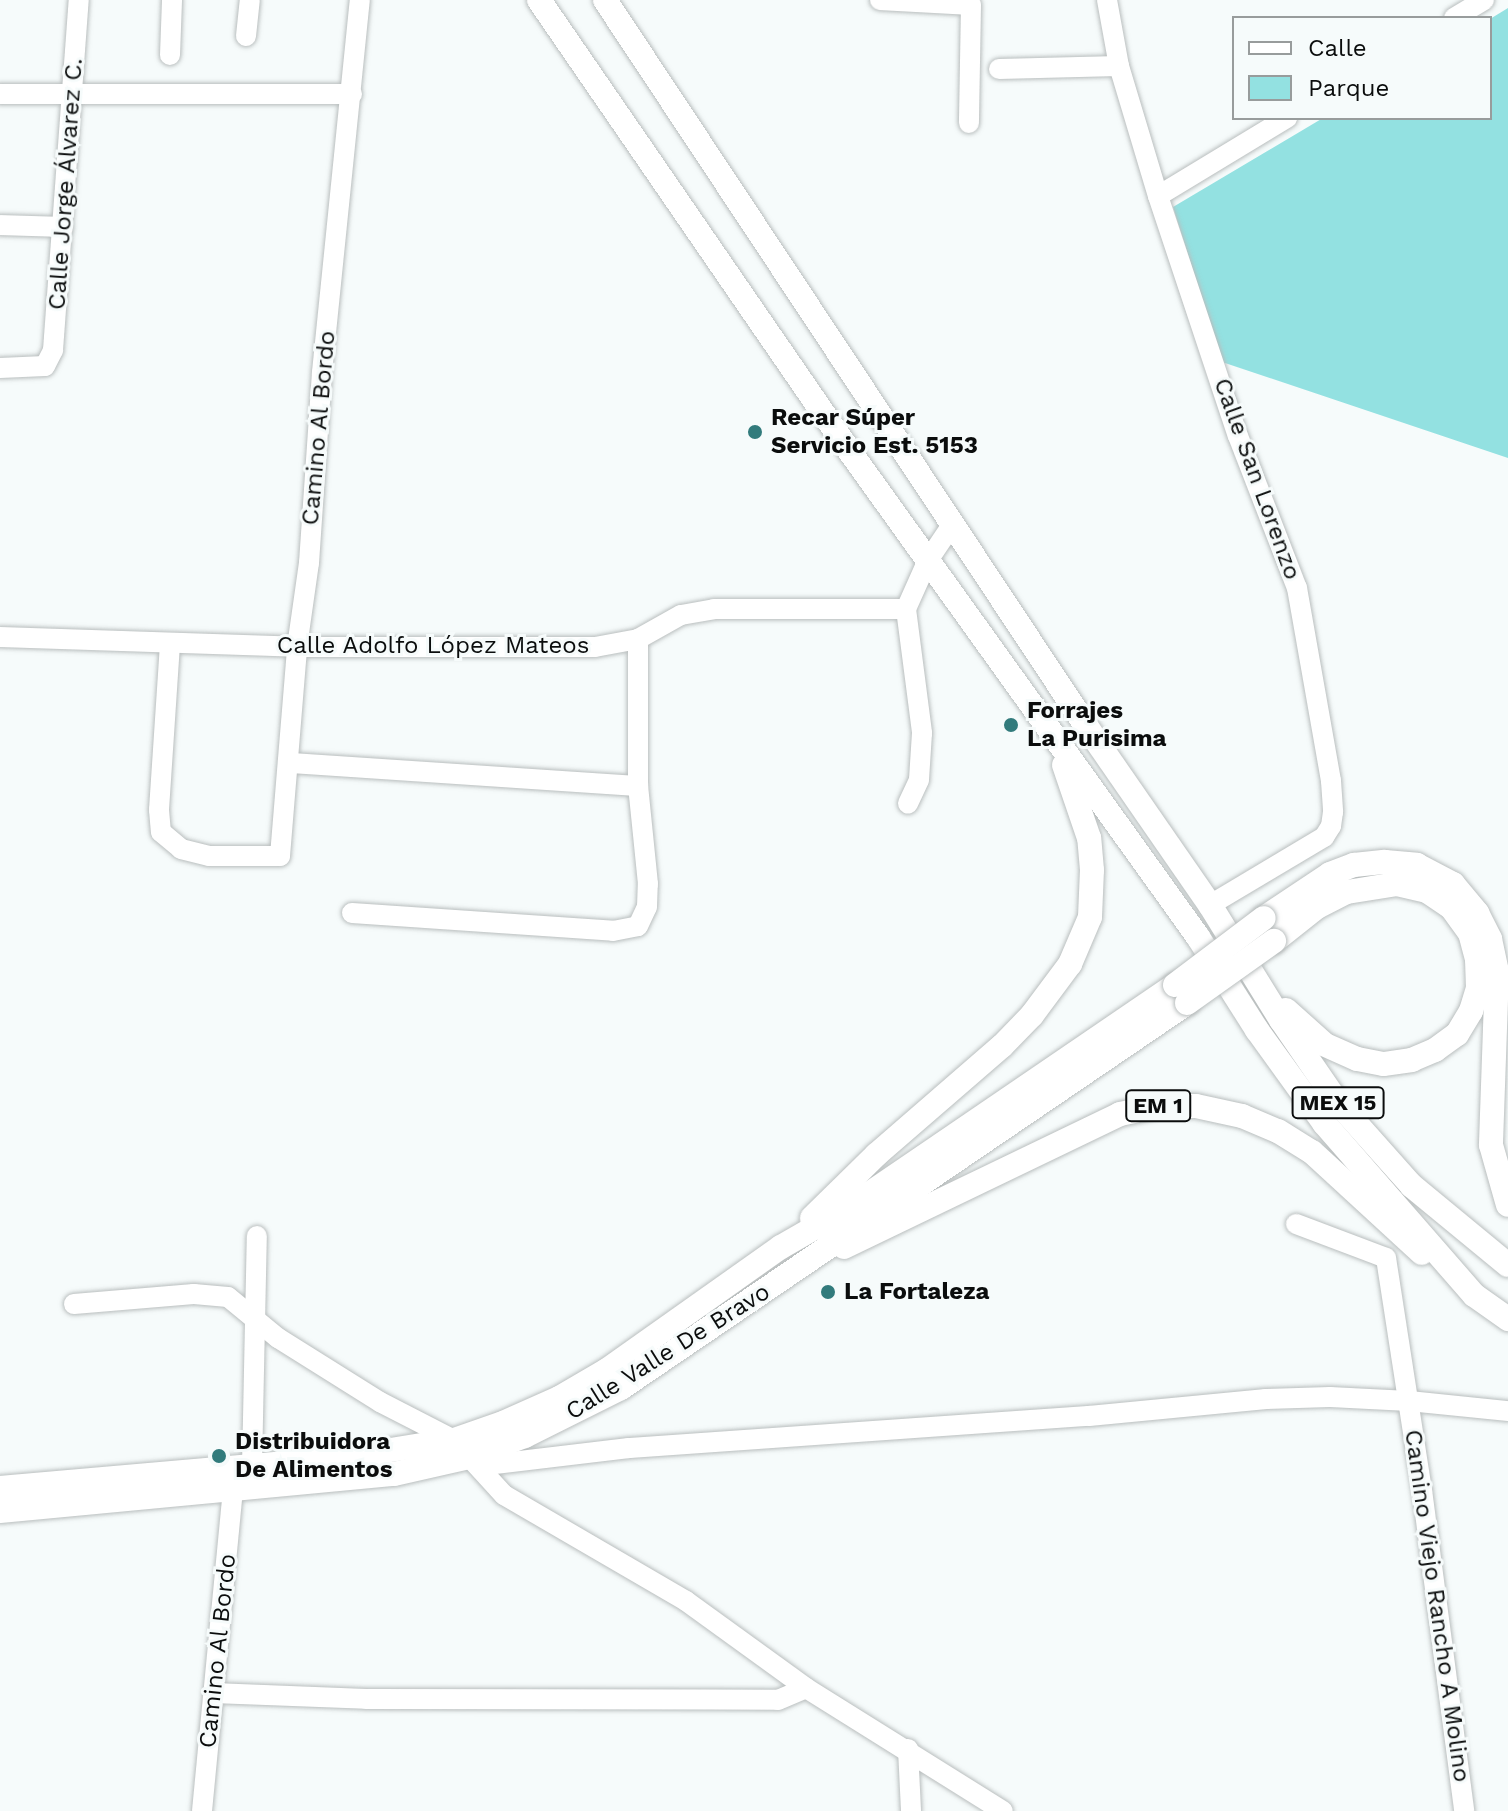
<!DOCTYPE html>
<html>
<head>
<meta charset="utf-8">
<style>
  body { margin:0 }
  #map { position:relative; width:1508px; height:1811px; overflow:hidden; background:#f6fbfb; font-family:"Work Sans",sans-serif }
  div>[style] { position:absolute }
  .green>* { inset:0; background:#93e1e1 }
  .roads { filter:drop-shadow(0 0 2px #b9bebe) drop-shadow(0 0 2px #b9bebe) }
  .minor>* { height:20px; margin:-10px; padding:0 10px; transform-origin:10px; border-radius:10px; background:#fff }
  .major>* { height:24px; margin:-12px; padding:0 12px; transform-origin:12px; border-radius:12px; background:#fff }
  .bridges { filter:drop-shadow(0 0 2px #b9bebe) drop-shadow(0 0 2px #b9bebe) }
  .major-bridge>* { height:24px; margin:-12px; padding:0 12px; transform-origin:12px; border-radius:12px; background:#fff }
  .dots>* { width:22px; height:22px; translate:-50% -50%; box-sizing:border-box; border:4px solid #f6fbfb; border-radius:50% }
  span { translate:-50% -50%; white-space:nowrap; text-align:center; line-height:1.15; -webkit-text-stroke:6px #f6fbfb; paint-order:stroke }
  .shield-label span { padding:2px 6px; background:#f6fbfb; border:2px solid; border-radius:6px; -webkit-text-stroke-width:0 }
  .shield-label { font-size:22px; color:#0b0d0d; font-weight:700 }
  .street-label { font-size:24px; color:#0b0d0d }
  .poi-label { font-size:24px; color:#0b0d0d; font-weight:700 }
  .left { translate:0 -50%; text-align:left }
  .legend { position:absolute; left:1232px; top:16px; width:260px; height:104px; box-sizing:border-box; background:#f6fbfb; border:2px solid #989c9c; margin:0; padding:10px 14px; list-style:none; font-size:24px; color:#0b0d0d }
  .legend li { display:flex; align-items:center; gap:16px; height:40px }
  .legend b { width:40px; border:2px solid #989c9c }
</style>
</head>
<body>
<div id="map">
  <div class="green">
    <i style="clip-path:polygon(1508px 8px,1508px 458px,1222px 362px,1173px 207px,1323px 118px,1490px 118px,1490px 19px)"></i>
  </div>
  <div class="roads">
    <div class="minor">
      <i style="left:880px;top:0;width:91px;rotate:3.1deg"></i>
      <i style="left:971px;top:5px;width:118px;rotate:91deg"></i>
      <i style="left:1107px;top:0;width:67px;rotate:79.7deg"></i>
      <i style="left:1119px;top:66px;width:136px;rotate:73.3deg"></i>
      <i style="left:1158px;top:196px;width:253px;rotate:71.6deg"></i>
      <i style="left:1238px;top:436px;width:163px;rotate:68.8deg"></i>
      <i style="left:1297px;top:588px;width:196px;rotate:80deg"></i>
      <i style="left:1331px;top:781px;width:31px;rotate:86deg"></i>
      <i style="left:1333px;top:812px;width:14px;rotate:98deg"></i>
      <i style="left:1331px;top:826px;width:13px;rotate:122deg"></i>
      <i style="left:1324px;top:837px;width:133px;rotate:149.2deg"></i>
      <i style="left:1454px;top:18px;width:35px;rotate:-31deg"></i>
      <i style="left:246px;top:36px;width:36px;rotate:-84deg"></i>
      <i style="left:170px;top:55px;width:55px;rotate:-87.9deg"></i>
      <i style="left:999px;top:69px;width:120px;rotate:-1.4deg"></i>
      <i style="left:0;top:94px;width:352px"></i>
      <i style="left:1158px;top:196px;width:151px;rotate:-31.2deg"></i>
      <i style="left:0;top:225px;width:63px;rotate:1.8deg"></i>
      <i style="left:0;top:368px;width:45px;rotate:-2.5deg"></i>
      <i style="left:45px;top:366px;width:18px;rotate:-63deg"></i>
      <i style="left:53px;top:350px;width:351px;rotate:-85.8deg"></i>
      <i style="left:906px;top:609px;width:125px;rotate:82.6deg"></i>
      <i style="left:922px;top:733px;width:47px;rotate:93.7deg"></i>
      <i style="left:919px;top:780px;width:26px;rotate:115deg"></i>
      <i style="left:0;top:637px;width:297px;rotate:1.9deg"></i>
      <i style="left:297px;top:647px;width:298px"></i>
      <i style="left:595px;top:647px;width:44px;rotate:-10.5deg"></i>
      <i style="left:638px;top:639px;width:49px;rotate:-29.2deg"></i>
      <i style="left:681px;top:615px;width:34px;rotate:-10deg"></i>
      <i style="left:714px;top:609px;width:192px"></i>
      <i style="left:906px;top:609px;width:51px;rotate:-65.9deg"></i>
      <i style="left:927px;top:562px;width:45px;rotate:-56deg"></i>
      <i style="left:170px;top:644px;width:166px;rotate:93.8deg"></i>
      <i style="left:159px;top:810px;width:22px;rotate:85deg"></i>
      <i style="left:161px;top:832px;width:26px;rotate:40deg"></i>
      <i style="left:181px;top:849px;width:29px;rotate:14deg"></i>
      <i style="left:209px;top:856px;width:71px"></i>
      <i style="left:280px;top:856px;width:210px;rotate:-85.3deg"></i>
      <i style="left:297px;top:647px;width:85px;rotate:-81.9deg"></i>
      <i style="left:309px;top:563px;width:191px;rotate:-86.1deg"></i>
      <i style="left:322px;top:372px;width:374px;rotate:-84.2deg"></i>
      <i style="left:290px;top:763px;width:349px;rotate:3.8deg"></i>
      <i style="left:352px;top:913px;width:262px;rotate:3.9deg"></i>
      <i style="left:613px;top:931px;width:25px;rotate:-11deg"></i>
      <i style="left:638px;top:926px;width:21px;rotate:-65deg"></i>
      <i style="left:647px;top:907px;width:23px;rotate:-88deg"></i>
      <i style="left:648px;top:884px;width:99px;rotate:-95.8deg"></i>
      <i style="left:638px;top:786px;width:147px;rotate:-90deg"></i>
      <i style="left:1296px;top:1224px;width:96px;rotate:20.7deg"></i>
      <i style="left:1386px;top:1258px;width:235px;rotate:81.2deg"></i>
      <i style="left:1422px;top:1490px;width:324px;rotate:82.5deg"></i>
      <i style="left:74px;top:1304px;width:120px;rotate:-4.8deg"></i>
      <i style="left:194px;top:1294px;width:34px;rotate:5deg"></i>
      <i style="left:228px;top:1297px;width:65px;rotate:39.4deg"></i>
      <i style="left:278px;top:1338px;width:120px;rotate:32.1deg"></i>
      <i style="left:380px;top:1402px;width:83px;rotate:27.2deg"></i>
      <i style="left:471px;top:1459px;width:49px;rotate:47.5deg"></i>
      <i style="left:504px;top:1495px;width:211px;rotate:30.2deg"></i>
      <i style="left:686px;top:1601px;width:148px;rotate:35.9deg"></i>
      <i style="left:806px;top:1688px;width:232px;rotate:32deg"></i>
      <i style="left:252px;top:1466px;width:230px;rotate:-88.8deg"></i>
      <i style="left:478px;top:1466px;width:152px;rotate:-6.8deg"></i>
      <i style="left:629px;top:1448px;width:461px;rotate:-4deg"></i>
      <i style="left:1089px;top:1416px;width:178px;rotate:-5.5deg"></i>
      <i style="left:1266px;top:1399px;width:64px;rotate:-1.8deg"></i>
      <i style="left:1330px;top:1397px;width:79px;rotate:2.9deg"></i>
      <i style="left:1409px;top:1401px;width:100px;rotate:5.8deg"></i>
      <i style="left:213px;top:1693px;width:153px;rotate:2.2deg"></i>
      <i style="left:366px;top:1699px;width:412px;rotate:0.1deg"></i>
      <i style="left:778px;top:1700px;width:30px;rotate:-23deg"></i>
      <i style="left:908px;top:1749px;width:62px;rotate:87.2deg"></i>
      <i style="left:202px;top:1811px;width:322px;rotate:-84.5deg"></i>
    </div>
    <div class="major">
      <i style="left:539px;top:0;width:536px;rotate:55.48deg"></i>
      <i style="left:843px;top:442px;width:609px;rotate:54.35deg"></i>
      <i style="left:1198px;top:937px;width:110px;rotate:57.6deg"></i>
      <i style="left:1257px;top:1030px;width:115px;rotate:54.2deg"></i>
      <i style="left:1324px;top:1123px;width:228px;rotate:48.9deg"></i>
      <i style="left:1474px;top:1295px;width:42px;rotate:35.2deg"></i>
      <i style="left:605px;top:0;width:867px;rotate:56.47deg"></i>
      <i style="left:1084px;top:723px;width:221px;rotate:55.3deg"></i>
      <i style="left:1210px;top:905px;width:135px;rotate:58.3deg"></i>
      <i style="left:1281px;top:1020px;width:101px;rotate:55.5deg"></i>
      <i style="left:1338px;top:1103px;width:111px;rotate:48.3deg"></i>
      <i style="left:1412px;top:1186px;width:124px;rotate:39.5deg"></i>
      <i style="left:1264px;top:918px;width:79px;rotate:-33.7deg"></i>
      <i style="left:1330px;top:874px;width:26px;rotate:-21deg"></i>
      <i style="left:1354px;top:865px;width:31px;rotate:-6deg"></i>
      <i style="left:1385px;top:862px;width:32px;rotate:5deg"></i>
      <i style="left:1417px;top:865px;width:41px;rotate:27.8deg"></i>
      <i style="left:1453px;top:884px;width:38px;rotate:50deg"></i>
      <i style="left:1477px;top:913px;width:29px;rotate:63deg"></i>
      <i style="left:1490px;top:939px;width:33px;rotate:78deg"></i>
      <i style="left:1497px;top:971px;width:174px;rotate:92deg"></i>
      <i style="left:1491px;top:1145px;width:62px;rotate:74.2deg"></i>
      <i style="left:1274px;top:941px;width:55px;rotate:-38.3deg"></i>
      <i style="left:1317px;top:907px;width:34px;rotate:-27deg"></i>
      <i style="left:1347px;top:892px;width:51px;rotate:-9.1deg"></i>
      <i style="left:1397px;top:884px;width:31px;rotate:13deg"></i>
      <i style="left:1427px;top:891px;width:29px;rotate:34deg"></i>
      <i style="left:1451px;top:907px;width:32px;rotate:54deg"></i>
      <i style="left:1470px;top:933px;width:27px;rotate:75deg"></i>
      <i style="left:1477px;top:959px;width:29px;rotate:88deg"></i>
      <i style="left:1478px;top:988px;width:24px;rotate:107deg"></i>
      <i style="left:1471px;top:1011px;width:27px;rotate:121deg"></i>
      <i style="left:1457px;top:1034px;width:27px;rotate:144deg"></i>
      <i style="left:1435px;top:1050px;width:25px;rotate:157deg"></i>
      <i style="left:1412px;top:1060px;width:29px;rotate:172deg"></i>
      <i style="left:1383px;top:1064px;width:26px;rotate:-169deg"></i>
      <i style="left:1357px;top:1059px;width:36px;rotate:-156deg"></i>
      <i style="left:1324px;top:1044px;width:51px;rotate:-138.2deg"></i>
      <i style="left:812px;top:1218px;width:90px;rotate:-44.5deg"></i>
      <i style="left:876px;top:1155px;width:167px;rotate:-40.9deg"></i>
      <i style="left:1002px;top:1046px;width:43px;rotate:-45.9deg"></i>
      <i style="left:1032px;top:1015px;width:64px;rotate:-53.3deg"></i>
      <i style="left:1070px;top:964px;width:51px;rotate:-66.9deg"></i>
      <i style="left:1090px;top:917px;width:47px;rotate:-87.6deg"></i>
      <i style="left:1092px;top:870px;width:32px;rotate:-95deg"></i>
      <i style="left:1089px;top:838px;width:77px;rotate:-108.9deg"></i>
      <i style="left:844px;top:1247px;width:306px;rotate:-25.7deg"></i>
      <i style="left:1120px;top:1114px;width:40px;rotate:-12deg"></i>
      <i style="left:1159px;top:1106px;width:37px"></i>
      <i style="left:1196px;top:1106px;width:47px;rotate:12.3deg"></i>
      <i style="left:1242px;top:1116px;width:39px;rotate:23deg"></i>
      <i style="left:1278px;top:1131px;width:40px;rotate:32deg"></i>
      <i style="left:1312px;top:1152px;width:149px;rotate:42.6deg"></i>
      <i style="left:0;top:1488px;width:342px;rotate:-5deg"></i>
      <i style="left:341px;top:1458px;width:114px;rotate:-9.1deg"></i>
      <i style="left:454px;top:1440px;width:52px;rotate:-19.1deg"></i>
      <i style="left:503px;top:1423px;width:61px;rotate:-24.1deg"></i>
      <i style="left:559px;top:1398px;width:56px;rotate:-30.3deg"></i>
      <i style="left:607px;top:1370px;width:213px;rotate:-35.3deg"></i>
      <i style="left:781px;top:1247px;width:76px;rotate:-29.9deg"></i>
      <i style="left:847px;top:1209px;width:397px;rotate:-34.3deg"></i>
      <i style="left:0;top:1511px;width:396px;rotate:-5.4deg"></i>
      <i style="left:394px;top:1474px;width:77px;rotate:-12.8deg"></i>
      <i style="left:469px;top:1457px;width:60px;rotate:-20.6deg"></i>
      <i style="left:525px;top:1436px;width:107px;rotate:-26.6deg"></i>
      <i style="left:621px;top:1388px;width:685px;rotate:-34.22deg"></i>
    </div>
  </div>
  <div class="bridges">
    <div class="major-bridge">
      <i style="left:1175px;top:985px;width:111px;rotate:-37deg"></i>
      <i style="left:1187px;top:1003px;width:107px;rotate:-35.5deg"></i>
    </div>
  </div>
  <div class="dots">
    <i style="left:755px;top:432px;background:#327b7c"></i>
    <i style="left:1011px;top:725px;background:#327b7c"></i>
    <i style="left:828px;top:1292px;background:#327b7c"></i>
    <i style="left:219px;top:1456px;background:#327b7c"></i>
  </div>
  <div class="shield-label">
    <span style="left:1338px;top:1103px">MEX 15</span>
    <span style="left:1158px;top:1106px">EM 1</span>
  </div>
  <div class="street-label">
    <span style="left:66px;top:184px;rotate:-86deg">Calle Jorge Álvarez C.</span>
    <span style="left:319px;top:428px;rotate:-85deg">Camino Al Bordo</span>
    <span style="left:1257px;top:479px;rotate:70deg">Calle San Lorenzo</span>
    <span style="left:433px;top:646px">Calle Adolfo López Mateos</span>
    <span style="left:668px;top:1352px;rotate:-32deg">Calle Valle De Bravo</span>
    <span style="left:1437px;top:1606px;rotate:82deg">Camino Viejo Rancho A Molino</span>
    <span style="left:218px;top:1651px;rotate:-84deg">Camino Al Bordo</span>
  </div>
  <div class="poi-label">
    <span class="left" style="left:771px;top:432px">Recar Súper<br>Servicio Est. 5153</span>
    <span class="left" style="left:1027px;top:725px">Forrajes<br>La Purisima</span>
    <span class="left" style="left:844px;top:1292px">La Fortaleza</span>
    <span class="left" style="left:235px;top:1456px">Distribuidora<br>De Alimentos</span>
  </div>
  <ul class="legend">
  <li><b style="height:10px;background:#fff"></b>Calle</li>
  <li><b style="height:22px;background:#93e1e1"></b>Parque</li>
  </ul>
</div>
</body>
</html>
